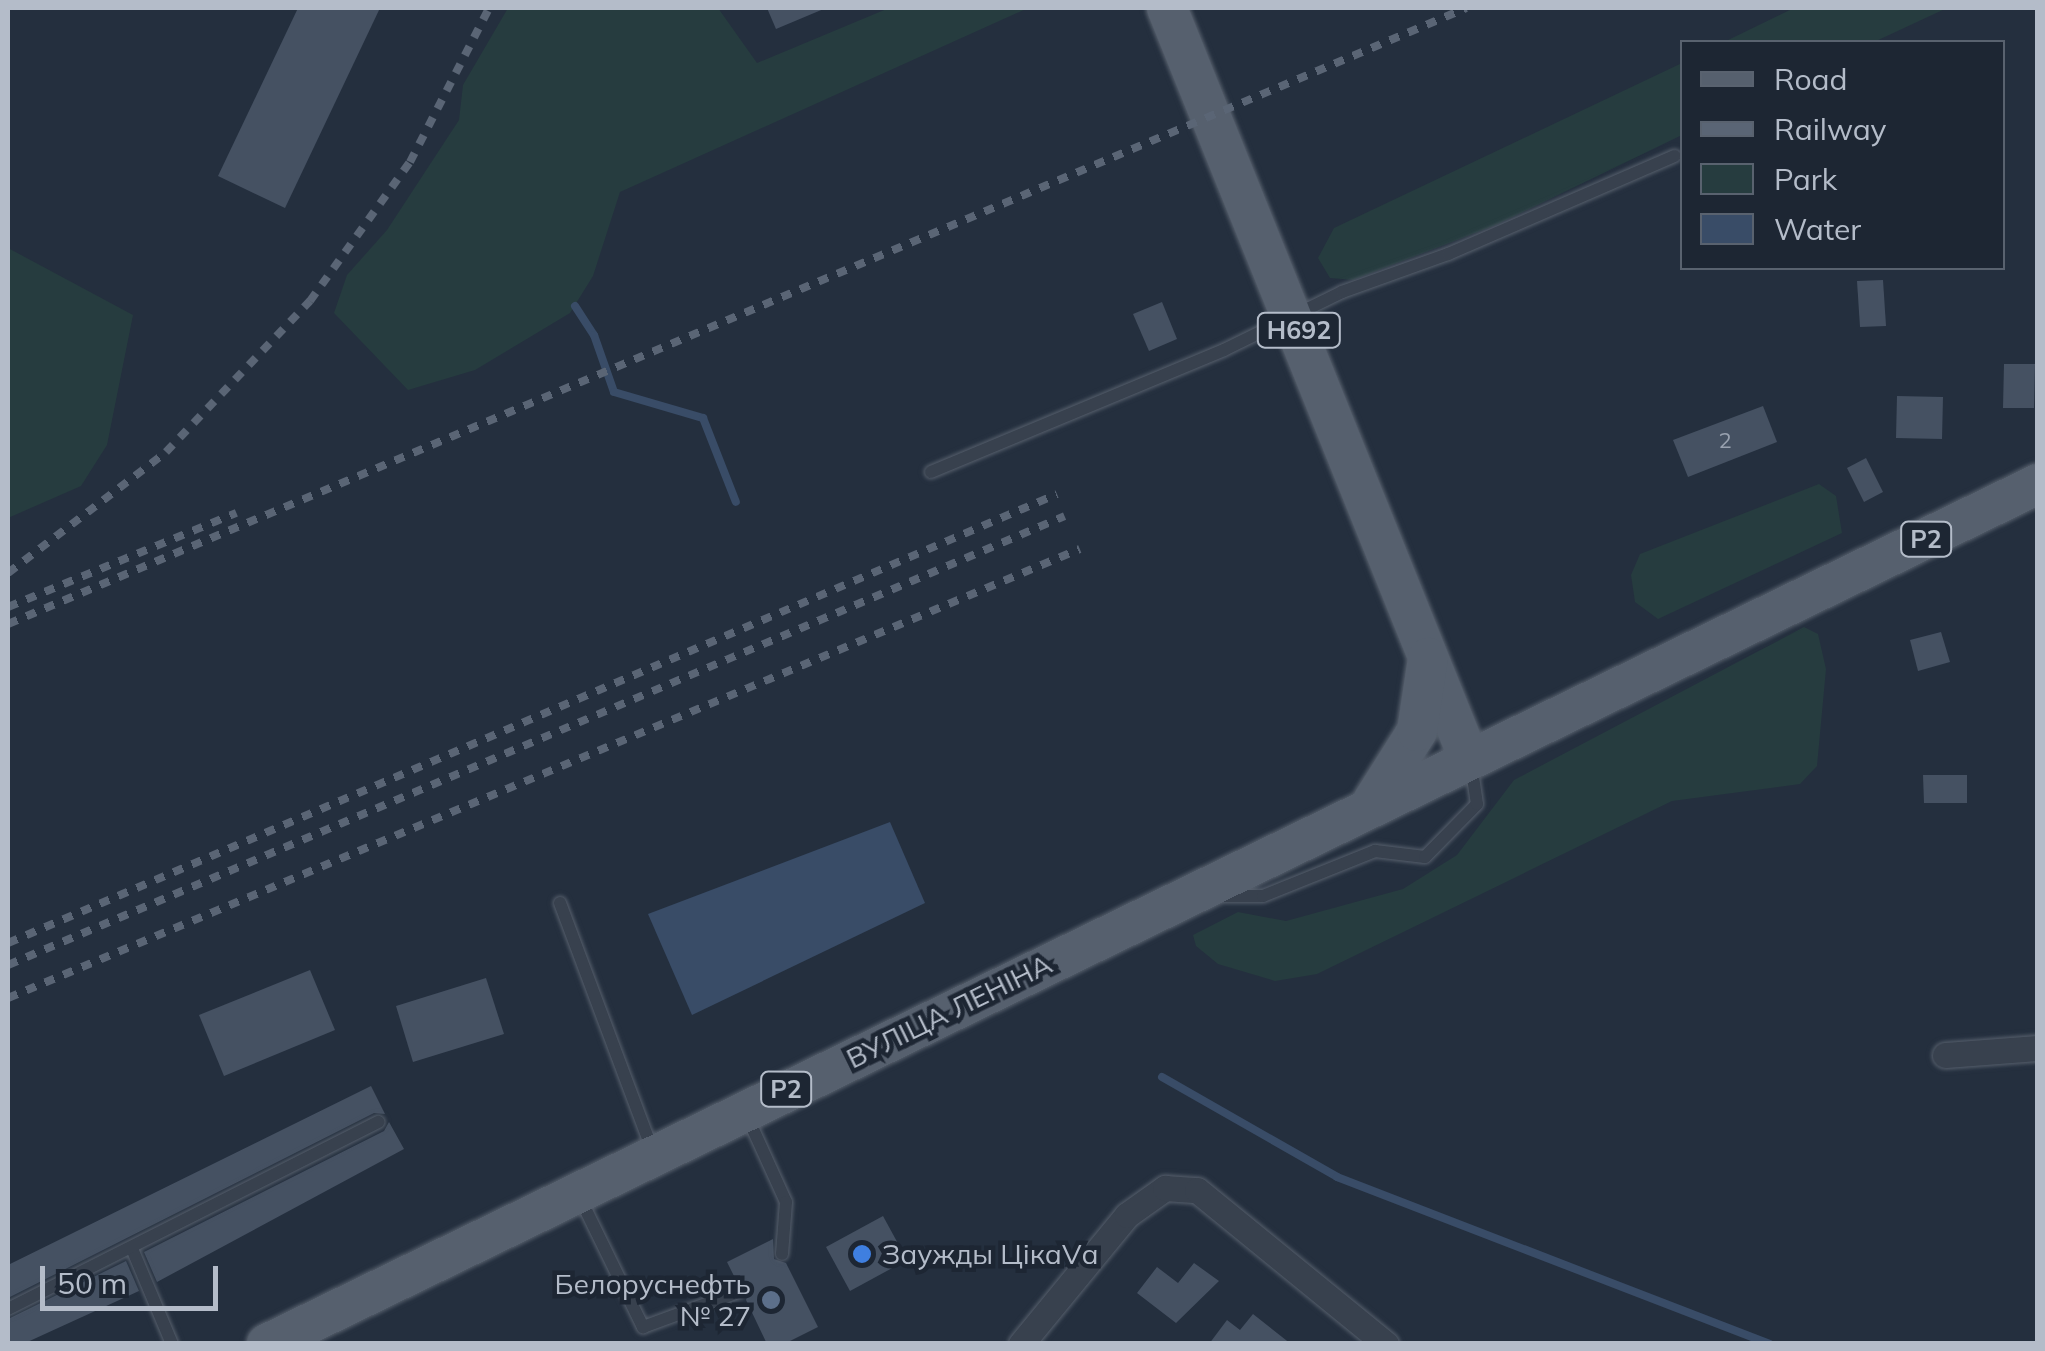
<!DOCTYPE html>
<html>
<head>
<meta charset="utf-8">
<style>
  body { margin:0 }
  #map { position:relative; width:2045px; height:1351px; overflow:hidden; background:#242f3e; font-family:Mulish,sans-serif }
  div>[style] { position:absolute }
  .green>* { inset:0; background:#263c3f }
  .water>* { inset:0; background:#394c67 }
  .stream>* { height:8px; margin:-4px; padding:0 4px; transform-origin:4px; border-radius:4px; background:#394c67 }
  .building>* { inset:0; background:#455162 }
  .roads { filter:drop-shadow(0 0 2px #565f6c) drop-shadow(0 0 2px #565f6c) }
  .lane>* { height:12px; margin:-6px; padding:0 6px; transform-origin:6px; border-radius:6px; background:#38414e }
  .street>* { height:25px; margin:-12.5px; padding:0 12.5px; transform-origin:12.5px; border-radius:12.5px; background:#38414e }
  .primary>* { height:40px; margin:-20px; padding:0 20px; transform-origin:20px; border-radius:20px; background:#56606e }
  .rail>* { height:8px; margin-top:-4px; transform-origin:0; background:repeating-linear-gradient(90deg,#5a6575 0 10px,transparent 0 20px) }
  .dots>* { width:28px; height:28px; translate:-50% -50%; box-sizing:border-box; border:5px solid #1d2633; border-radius:50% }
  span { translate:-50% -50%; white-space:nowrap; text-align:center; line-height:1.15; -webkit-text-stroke:9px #1d2633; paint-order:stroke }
  .number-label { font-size:22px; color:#98a1af }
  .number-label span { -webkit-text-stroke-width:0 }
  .shield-label span { padding:2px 8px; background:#1d2633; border:2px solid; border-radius:8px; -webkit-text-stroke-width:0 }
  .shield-label { font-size:25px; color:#b4bcc9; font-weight:700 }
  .street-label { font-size:28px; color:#b4bcc9 }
  .poi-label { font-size:28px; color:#b4bcc9 }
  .left { translate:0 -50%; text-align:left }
  .right { translate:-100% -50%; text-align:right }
  .frame { position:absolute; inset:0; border:10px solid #b4bcc9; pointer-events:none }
  .legend { position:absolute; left:1680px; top:40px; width:325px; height:230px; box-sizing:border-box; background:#1d2633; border:2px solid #59626f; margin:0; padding:12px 18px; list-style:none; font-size:30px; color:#b4bcc9 }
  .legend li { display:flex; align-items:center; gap:20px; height:50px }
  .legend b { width:50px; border:2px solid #59626f }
  .scale { position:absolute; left:40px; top:1266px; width:178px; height:45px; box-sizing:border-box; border:5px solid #b4bcc9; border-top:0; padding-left:12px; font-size:30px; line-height:35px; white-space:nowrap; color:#b4bcc9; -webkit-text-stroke:8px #1d2633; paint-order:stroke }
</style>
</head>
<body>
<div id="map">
  <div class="green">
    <i style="clip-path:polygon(508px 8px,718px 8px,757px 63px,889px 8px,1028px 8px,620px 192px,593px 276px,570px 313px,475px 370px,408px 390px,334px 313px,347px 275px,387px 230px,459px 120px,463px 85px)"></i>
    <i style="clip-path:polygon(1794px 8px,1947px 8px,1874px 42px,1724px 42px)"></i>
    <i style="clip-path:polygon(1682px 63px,1682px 135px,1496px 225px,1353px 280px,1330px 278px,1318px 258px,1334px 228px)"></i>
    <i style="clip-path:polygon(8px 248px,133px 315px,107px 445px,81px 486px,8px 518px)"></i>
    <i style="clip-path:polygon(1819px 484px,1836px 496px,1842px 533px,1658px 619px,1635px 602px,1631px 575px,1640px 554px)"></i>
    <i style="clip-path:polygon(1804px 627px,1818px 634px,1826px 669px,1817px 766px,1800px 784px,1672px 801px,1317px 974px,1275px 981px,1218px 964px,1196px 946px,1193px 935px,1238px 912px,1286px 921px,1403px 889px,1457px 855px,1514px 780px)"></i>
  </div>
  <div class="water">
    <i style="clip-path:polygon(890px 822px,925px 903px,692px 1015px,648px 914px)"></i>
  </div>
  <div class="stream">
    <i style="left:575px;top:306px;width:35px;rotate:57deg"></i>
    <i style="left:594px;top:335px;width:60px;rotate:70.7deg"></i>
    <i style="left:614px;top:392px;width:93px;rotate:16.3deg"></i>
    <i style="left:703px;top:418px;width:90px;rotate:68.6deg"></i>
    <i style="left:1162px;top:1077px;width:202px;rotate:29.7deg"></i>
    <i style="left:1337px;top:1177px;width:464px;rotate:21.1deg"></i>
  </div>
  <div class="building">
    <i style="clip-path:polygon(298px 8px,380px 8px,285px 208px,218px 176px)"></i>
    <i style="clip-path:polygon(767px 8px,826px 8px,776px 29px)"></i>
    <i style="clip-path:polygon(1883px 280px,1886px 326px,1860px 327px,1857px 281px)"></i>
    <i style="clip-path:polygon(1162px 302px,1177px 339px,1149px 351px,1133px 314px)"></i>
    <i style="clip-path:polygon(2004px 364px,2035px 364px,2034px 408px,2003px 408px)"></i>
    <i style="clip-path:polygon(1897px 396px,1943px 397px,1942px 439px,1896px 438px)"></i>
    <i style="clip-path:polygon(1763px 406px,1777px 442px,1688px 477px,1673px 440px)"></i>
    <i style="clip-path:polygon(1866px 458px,1883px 492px,1864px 502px,1847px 468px)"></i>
    <i style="clip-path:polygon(1941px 632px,1950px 662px,1918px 671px,1910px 640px)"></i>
    <i style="clip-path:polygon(1923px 775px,1967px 775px,1967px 803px,1924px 803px)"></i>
    <i style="clip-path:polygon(310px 970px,335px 1030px,224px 1076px,199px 1015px)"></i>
    <i style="clip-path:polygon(486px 978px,504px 1034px,413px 1062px,396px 1006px)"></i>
    <i style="clip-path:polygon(371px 1086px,385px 1114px,374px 1113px,8px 1298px,8px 1265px)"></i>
    <i style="clip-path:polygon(389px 1122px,404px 1149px,157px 1282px,144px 1252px,384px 1131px)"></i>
    <i style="clip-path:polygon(883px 1216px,907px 1260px,850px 1291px,826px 1247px)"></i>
    <i style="clip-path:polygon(773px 1239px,774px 1259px,786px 1263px,818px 1327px,784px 1344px,767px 1344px,746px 1300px,750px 1287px,737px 1282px,727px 1262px)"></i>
    <i style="clip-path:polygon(126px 1261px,139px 1291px,23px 1344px,8px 1344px,8px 1319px)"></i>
    <i style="clip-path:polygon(1194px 1263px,1219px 1281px,1176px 1323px,1137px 1293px,1157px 1267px,1178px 1283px)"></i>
    <i style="clip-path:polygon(1253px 1314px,1291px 1344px,1209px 1344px,1227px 1320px,1240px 1330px)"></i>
  </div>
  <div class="roads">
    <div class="lane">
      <i style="left:931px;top:472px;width:317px;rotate:-22.6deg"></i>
      <i style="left:1224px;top:350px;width:131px;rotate:-26.2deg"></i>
      <i style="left:1342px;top:292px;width:113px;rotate:-19.7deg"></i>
      <i style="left:1448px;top:254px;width:247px;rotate:-23.4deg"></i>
      <i style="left:1218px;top:896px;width:45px"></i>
      <i style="left:1263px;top:896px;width:121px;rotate:-21.9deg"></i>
      <i style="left:1375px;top:851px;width:50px;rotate:6.8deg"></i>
      <i style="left:1425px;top:857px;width:74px;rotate:-45.5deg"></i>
      <i style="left:1477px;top:804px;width:40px;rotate:-98.5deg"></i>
      <i style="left:560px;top:903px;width:263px;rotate:69.5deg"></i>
      <i style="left:747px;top:1116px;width:94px;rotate:65.6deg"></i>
      <i style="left:786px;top:1202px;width:52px;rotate:94.4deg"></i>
      <i style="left:580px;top:1198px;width:144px;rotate:64deg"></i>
      <i style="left:643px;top:1327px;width:104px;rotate:-20.2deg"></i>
      <i style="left:133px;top:1251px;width:101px;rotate:67.2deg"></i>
      <i style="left:8px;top:1309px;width:415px;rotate:-26.8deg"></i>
    </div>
    <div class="street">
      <i style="left:1945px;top:1055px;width:93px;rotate:-4.3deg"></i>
      <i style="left:1021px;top:1344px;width:167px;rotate:-50.6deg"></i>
      <i style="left:1127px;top:1215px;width:47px;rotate:-35.4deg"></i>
      <i style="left:1165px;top:1188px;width:32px;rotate:4deg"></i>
      <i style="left:1197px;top:1190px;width:244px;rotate:39.2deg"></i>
    </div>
    <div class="primary">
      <i style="left:1167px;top:8px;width:809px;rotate:68.09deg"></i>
      <i style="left:1373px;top:801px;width:83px;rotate:-57.8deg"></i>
      <i style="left:1417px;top:731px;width:74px;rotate:-81.4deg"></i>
      <i style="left:267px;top:1344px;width:1969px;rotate:-25.9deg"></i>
    </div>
  </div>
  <div class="rail">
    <i style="left:8px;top:573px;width:199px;rotate:-37.4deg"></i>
    <i style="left:166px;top:452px;width:209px;rotate:-46.4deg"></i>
    <i style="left:310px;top:301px;width:171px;rotate:-54.3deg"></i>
    <i style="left:410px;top:162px;width:173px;rotate:-62.8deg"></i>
    <i style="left:8px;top:607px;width:247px;rotate:-22.4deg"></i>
    <i style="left:8px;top:624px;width:1583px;rotate:-22.9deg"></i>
    <i style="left:8px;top:943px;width:1141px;rotate:-23.17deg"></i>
    <i style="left:8px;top:965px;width:1148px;rotate:-23.02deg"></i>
    <i style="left:8px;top:998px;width:1162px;rotate:-22.73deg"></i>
  </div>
  <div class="dots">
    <i style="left:862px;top:1254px;background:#3f7fe0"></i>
    <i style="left:771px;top:1300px;background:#5c6f8a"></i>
  </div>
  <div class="number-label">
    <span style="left:1725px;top:441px">2</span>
  </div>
  <div class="shield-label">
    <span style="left:1299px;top:330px">Н692</span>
    <span style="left:1926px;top:539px">Р2</span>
    <span style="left:786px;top:1089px">Р2</span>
  </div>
  <div class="street-label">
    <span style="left:949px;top:1011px;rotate:-26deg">ВУЛІЦА ЛЕНІНА</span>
  </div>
  <div class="poi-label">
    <span class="left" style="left:882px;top:1254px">Заужды ЦікаVа</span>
    <span class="right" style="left:751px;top:1300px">Белоруснефть<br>№ 27</span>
  </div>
  <div class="frame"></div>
  <ul class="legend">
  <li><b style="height:12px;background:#56606e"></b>Road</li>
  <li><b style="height:12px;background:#5a6575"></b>Railway</li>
  <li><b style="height:28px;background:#263c3f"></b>Park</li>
  <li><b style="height:28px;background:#394c67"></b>Water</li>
  </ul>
  <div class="scale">50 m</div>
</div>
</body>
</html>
